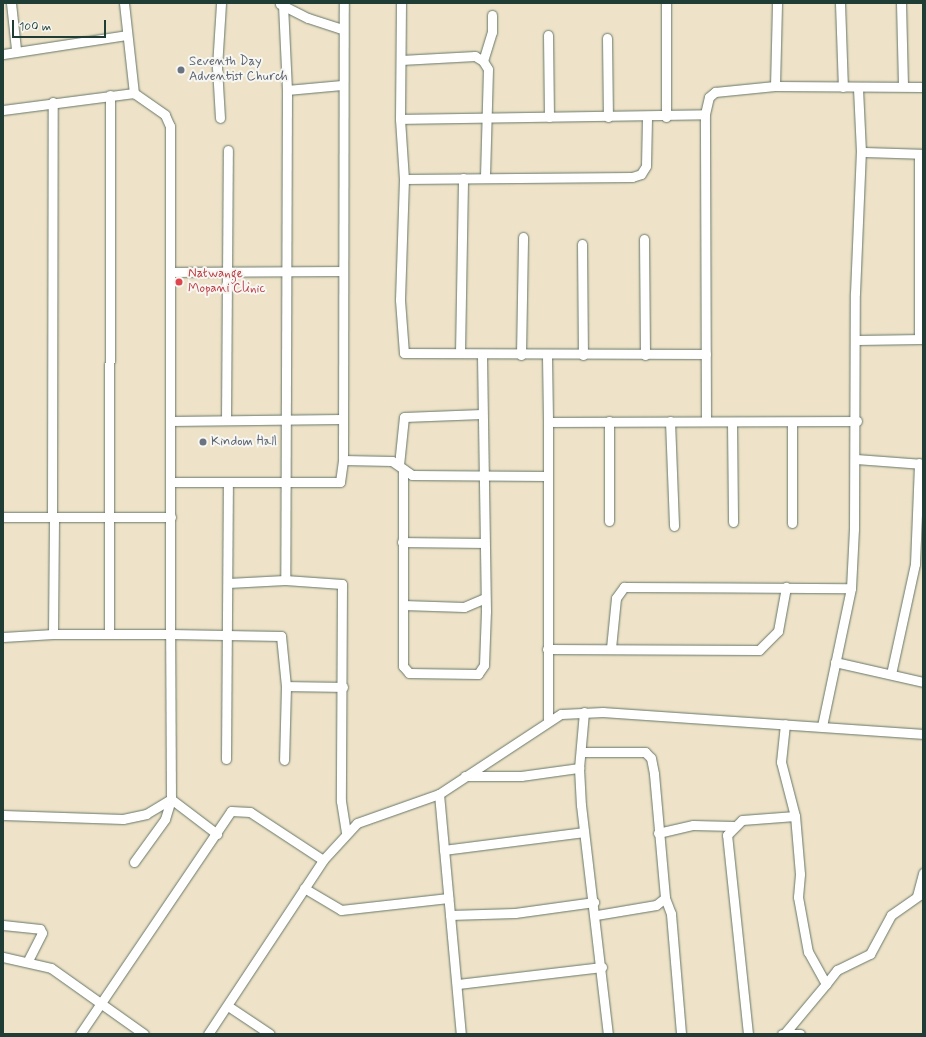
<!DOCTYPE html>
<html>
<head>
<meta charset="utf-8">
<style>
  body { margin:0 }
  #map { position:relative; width:926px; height:1037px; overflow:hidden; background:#eee3c8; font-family:Mynerve,sans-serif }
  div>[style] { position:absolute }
  .roads { filter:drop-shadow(0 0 1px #677768) drop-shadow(0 0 1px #677768) }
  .minor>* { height:9px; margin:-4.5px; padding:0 4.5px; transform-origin:4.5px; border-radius:4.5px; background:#fff }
  .dots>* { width:11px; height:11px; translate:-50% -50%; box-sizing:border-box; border:2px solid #f6f6f2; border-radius:50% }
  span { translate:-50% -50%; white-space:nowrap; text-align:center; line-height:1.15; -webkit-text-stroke:4px #f6f6f2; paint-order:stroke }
  .worship-label { font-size:13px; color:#5b616d }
  .left { translate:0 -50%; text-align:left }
  .health-label { font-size:13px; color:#be3a42 }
  .frame { position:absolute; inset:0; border:4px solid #1f3d34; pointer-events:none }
  .scale { position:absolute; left:12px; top:20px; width:94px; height:18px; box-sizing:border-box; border:2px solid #1f3d34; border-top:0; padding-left:5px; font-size:12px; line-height:14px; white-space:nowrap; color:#1f3d34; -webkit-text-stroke:3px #f6f6f2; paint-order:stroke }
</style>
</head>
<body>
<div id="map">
  <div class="roads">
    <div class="minor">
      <i style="left:11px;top:3px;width:46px;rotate:83.8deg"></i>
      <i style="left:124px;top:3px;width:91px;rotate:83.7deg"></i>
      <i style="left:134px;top:93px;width:38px;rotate:35deg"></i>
      <i style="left:165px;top:115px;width:12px;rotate:66deg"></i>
      <i style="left:170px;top:126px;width:356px;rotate:90deg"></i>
      <i style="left:401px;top:3px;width:116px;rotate:90.5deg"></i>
      <i style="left:400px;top:119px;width:60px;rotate:86.2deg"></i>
      <i style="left:404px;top:179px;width:121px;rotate:91.9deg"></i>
      <i style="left:400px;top:300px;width:53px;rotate:85.7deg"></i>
      <i style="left:404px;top:353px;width:302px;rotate:0.2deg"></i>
      <i style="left:840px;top:3px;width:84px;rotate:88deg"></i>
      <i style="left:901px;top:3px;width:83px;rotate:88.6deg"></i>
      <i style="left:280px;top:4px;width:31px;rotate:27deg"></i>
      <i style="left:308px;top:18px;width:36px;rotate:18deg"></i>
      <i style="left:283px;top:5px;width:85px;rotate:87.3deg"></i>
      <i style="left:287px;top:90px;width:490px;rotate:90.2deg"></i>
      <i style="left:548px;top:35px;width:82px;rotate:89.3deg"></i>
      <i style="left:607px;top:38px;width:79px;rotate:89.3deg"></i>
      <i style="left:3px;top:54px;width:125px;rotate:-8.7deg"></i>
      <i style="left:401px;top:60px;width:74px;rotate:-3.1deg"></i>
      <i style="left:475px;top:56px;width:9px;rotate:32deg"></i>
      <i style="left:483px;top:61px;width:9px;rotate:58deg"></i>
      <i style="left:488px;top:69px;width:107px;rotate:91.6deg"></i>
      <i style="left:483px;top:61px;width:30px;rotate:-73deg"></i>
      <i style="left:492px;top:32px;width:17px;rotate:-90deg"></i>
      <i style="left:775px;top:86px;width:83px;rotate:-88.6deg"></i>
      <i style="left:287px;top:90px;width:55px;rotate:-5.2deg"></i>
      <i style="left:3px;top:110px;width:132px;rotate:-7.4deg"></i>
      <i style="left:666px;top:117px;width:114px;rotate:-90deg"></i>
      <i style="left:220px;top:118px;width:51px;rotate:-93.4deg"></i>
      <i style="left:217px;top:67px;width:64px;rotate:-86.4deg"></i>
      <i style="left:400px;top:119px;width:305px;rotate:-0.9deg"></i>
      <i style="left:861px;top:152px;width:62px;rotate:1.8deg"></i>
      <i style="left:919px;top:154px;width:185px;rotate:90deg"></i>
      <i style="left:404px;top:179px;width:228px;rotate:-0.5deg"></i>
      <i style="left:632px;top:177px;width:9px;rotate:-18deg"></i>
      <i style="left:641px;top:174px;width:9px;rotate:-58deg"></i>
      <i style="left:646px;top:166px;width:49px;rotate:-88.8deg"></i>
      <i style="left:644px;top:239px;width:116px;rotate:89.5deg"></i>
      <i style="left:582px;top:244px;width:111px;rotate:89.5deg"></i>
      <i style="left:170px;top:272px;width:172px;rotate:-0.3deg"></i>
      <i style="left:857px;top:340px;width:66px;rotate:-0.9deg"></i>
      <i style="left:460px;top:353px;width:175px;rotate:-89deg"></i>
      <i style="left:521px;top:355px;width:118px;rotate:-89deg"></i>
      <i style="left:547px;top:356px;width:66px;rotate:89.1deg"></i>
      <i style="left:226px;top:420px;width:270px;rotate:-89.6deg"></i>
      <i style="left:170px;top:421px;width:172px;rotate:-0.7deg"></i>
      <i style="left:670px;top:421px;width:105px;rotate:87.8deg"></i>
      <i style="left:706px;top:421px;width:307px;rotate:-90.2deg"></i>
      <i style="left:705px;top:114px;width:17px;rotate:-77deg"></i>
      <i style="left:709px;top:97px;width:8px;rotate:-40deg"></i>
      <i style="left:715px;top:92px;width:60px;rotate:-5.7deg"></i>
      <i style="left:775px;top:86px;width:148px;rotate:0.4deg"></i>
      <i style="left:732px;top:422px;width:100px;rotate:89.4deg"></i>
      <i style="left:856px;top:459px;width:67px;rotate:4.3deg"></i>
      <i style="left:343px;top:460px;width:49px;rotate:1.2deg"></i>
      <i style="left:392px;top:461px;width:24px;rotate:35deg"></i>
      <i style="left:412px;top:475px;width:135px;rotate:0.4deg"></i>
      <i style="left:399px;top:465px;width:48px;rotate:-84.1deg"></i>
      <i style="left:404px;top:417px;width:78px;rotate:-2.2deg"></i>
      <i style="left:403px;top:469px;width:197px;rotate:90deg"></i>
      <i style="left:403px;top:666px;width:9px;rotate:49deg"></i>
      <i style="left:409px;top:673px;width:69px;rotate:0.8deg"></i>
      <i style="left:478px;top:674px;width:11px;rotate:-56deg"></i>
      <i style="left:484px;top:665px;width:54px;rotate:-87.9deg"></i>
      <i style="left:486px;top:611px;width:255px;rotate:-90.9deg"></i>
      <i style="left:3px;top:517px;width:168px"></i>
      <i style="left:52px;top:518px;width:416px;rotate:-89.9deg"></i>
      <i style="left:609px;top:521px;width:100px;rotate:-90deg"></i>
      <i style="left:792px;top:523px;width:101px;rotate:-90deg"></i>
      <i style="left:402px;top:542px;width:81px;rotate:0.7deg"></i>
      <i style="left:228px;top:583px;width:57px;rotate:-3deg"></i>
      <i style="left:285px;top:580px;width:57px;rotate:4deg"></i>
      <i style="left:342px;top:584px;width:217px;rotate:90.3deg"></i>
      <i style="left:341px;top:801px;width:32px;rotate:81deg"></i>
      <i style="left:403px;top:605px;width:61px;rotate:1.9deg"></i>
      <i style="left:464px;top:607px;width:23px;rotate:-23deg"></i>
      <i style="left:109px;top:633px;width:538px;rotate:-89.89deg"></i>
      <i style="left:53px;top:634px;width:116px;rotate:-89.5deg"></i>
      <i style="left:3px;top:637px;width:50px;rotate:-3.4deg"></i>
      <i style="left:53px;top:634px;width:117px"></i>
      <i style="left:170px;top:634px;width:152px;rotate:-90deg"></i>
      <i style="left:170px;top:482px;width:170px"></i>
      <i style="left:340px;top:482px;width:22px;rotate:-82deg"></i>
      <i style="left:343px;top:460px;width:457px;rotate:-89.9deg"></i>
      <i style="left:611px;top:648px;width:50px;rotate:-84.3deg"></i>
      <i style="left:616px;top:598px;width:14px;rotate:-54deg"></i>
      <i style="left:624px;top:587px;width:227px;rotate:0.3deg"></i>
      <i style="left:547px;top:649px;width:212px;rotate:0.3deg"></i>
      <i style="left:759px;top:650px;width:27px;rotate:-45deg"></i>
      <i style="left:778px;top:631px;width:45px;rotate:-79.7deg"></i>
      <i style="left:835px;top:662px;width:90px;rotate:12.8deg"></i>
      <i style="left:891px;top:674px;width:113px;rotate:-77.7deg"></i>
      <i style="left:915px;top:564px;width:101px;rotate:-87.7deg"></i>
      <i style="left:286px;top:686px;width:57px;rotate:1deg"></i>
      <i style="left:584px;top:712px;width:56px;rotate:95.1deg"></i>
      <i style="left:579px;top:768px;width:37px;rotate:87deg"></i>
      <i style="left:581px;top:805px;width:231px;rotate:83.3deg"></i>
      <i style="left:548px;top:719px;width:297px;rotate:-90deg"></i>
      <i style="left:548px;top:422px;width:309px;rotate:-0.2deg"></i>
      <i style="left:822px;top:726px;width:141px;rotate:-78.1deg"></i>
      <i style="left:851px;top:588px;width:59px;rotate:-87.1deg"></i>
      <i style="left:854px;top:529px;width:236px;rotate:-89.8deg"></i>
      <i style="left:855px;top:293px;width:141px;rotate:-87.6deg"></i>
      <i style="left:861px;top:152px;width:64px;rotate:-92.7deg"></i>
      <i style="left:581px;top:752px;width:64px"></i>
      <i style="left:645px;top:752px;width:8px;rotate:45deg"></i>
      <i style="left:651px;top:758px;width:16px;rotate:79deg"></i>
      <i style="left:654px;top:774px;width:124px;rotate:84.9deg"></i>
      <i style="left:665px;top:898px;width:11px;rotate:142deg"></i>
      <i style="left:656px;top:905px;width:61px;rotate:170.5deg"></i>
      <i style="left:226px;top:759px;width:277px;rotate:-89.6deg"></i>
      <i style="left:465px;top:776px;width:56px"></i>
      <i style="left:521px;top:776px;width:59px;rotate:-7.9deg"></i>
      <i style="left:439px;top:794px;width:241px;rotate:84.8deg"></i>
      <i style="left:171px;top:799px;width:58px;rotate:37.3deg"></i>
      <i style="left:3px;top:815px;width:120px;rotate:1.9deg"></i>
      <i style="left:123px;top:819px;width:24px;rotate:-12deg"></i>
      <i style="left:146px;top:814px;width:29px;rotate:-31deg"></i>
      <i style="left:658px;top:833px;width:36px;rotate:-13deg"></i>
      <i style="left:693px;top:825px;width:40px;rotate:1.4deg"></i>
      <i style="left:444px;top:850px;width:141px;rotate:-7.3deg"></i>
      <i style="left:134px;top:862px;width:53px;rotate:-54.2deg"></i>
      <i style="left:165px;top:819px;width:21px;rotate:-73deg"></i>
      <i style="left:171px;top:799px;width:165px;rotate:-90.3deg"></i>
      <i style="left:170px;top:634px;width:111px;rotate:1deg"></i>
      <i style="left:281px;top:636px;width:50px;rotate:84.3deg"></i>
      <i style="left:286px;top:686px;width:74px;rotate:91.5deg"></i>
      <i style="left:304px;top:888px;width:43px;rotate:30.7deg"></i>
      <i style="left:341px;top:910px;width:108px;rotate:-6.4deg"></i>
      <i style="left:917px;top:896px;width:24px;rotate:-75deg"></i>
      <i style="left:665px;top:898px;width:17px;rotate:69deg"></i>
      <i style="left:671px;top:914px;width:120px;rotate:85.2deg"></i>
      <i style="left:450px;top:915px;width:65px;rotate:-1.8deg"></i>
      <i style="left:515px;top:913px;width:80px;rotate:-7.9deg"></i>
      <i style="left:3px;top:925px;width:37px;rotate:6deg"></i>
      <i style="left:40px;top:929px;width:4px;rotate:63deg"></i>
      <i style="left:42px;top:933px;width:31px;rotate:117deg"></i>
      <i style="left:3px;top:957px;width:49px;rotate:12.9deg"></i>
      <i style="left:51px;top:968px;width:114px;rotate:35.4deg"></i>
      <i style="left:458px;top:984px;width:145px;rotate:-6.7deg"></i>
      <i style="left:826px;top:984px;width:18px;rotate:-52deg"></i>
      <i style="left:837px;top:970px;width:37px;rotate:-26deg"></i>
      <i style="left:870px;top:954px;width:44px;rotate:-61.7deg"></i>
      <i style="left:891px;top:915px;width:39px;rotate:-35deg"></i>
      <i style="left:228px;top:1006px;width:50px;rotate:33.7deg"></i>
      <i style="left:785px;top:1033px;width:64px;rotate:-50.1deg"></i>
      <i style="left:826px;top:984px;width:37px;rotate:-119deg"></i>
      <i style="left:808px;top:952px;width:56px;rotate:-100.3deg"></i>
      <i style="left:798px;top:897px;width:23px;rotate:-85deg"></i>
      <i style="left:800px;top:874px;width:58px;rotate:-94.9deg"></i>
      <i style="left:795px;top:816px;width:56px;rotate:-104.5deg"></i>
      <i style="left:781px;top:762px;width:38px;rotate:-84deg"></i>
      <i style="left:80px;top:1034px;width:269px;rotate:-55.9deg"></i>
      <i style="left:231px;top:811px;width:19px;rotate:3deg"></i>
      <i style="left:250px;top:812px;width:87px;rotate:33.3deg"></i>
      <i style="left:208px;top:1034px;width:209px;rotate:-56.5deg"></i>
      <i style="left:323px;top:860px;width:50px;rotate:-47.4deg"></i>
      <i style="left:357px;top:823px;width:87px;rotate:-19.5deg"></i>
      <i style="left:439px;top:794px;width:146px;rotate:-33.3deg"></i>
      <i style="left:561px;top:714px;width:42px;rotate:-2.7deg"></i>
      <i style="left:603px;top:712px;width:321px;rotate:3.9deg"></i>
      <i style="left:748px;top:1034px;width:200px;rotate:-96deg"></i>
      <i style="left:727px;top:835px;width:21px;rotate:-45deg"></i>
      <i style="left:742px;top:820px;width:53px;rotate:-4.3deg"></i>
      <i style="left:782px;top:1034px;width:18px"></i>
    </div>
  </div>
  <div class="dots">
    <i style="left:181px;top:70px;background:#6b7280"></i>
    <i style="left:179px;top:282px;background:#e0444e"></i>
    <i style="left:203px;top:442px;background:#6b7280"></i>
  </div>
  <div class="worship-label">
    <span class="left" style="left:189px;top:70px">Seventh Day<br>Adventist Church</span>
    <span class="left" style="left:211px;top:442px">Kindom Hall</span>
  </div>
  <div class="health-label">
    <span class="left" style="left:188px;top:282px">Natwange<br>Mopani Clinic</span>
  </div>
  <div class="frame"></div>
  <div class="scale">100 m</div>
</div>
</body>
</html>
